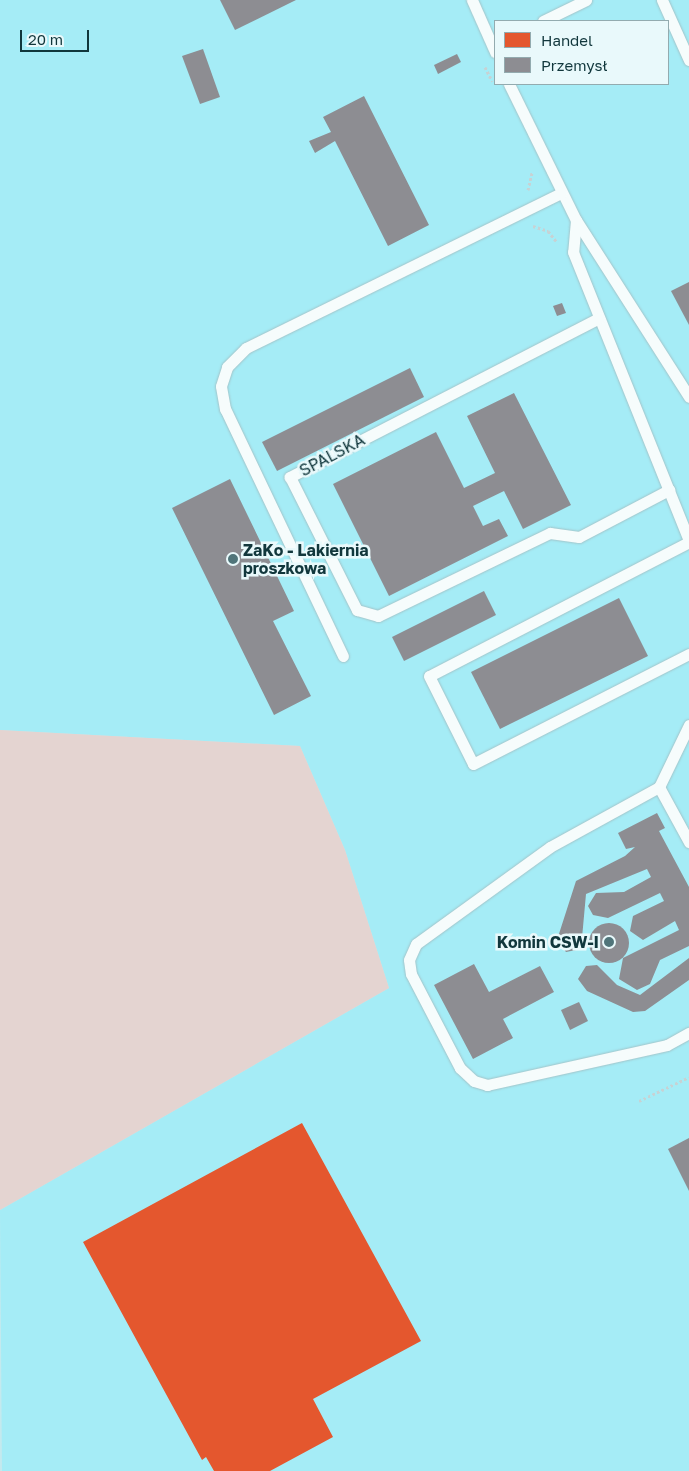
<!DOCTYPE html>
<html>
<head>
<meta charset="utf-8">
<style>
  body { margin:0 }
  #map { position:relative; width:689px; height:1471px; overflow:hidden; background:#c4e9ee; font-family:"Golos Text",sans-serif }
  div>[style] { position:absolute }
  .built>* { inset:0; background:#a5ecf6 }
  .green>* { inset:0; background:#e4d4d1 }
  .shops>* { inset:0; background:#e4572e }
  .industry>* { inset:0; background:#8d8d92 }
  .round { border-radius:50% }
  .path>* { height:3px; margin-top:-1.5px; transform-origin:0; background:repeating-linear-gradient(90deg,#c7d2d4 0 2.5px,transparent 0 5px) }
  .roads { filter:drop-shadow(0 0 1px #a2c4c9) drop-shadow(0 0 1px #a2c4c9) }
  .lane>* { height:11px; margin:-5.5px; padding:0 5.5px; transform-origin:5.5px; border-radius:5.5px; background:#f6fcfc }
  .dots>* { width:14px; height:14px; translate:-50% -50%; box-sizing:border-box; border:2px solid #e9f9fb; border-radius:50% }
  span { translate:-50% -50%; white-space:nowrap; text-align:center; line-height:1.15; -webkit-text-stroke:5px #e9f9fb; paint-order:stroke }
  .street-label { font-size:16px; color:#11373c }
  .poi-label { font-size:16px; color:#11373c; font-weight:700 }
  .left { translate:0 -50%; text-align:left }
  .right { translate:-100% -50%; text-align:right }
  .legend { position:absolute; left:494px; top:20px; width:175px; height:65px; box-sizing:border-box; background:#e9f9fb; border:1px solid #93abaf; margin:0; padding:6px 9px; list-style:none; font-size:15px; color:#11373c }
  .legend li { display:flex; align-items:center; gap:10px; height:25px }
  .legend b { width:25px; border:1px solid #93abaf }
  .scale { position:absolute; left:20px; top:30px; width:69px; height:22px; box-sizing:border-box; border:2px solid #11373c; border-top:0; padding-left:6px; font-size:15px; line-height:18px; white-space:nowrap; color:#11373c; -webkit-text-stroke:4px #e9f9fb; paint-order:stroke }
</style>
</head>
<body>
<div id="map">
  <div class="built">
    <i style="clip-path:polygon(evenodd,0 0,689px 0,689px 1471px,2px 1471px,0 1210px,389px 988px,345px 850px,300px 746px,0 730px,0 0,495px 21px,668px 21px,668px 84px,495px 84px,495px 21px)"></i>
  </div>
  <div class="green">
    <i style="clip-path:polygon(0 730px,300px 746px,345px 850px,389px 988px,0 1210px)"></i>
  </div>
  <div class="shops">
    <i style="clip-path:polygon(302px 1123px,421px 1341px,313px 1399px,333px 1437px,270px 1471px,214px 1471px,206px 1457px,202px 1460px,83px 1242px)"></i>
  </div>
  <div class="industry">
    <i style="clip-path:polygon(220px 0,296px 0,235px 30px)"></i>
    <i style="clip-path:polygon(203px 49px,220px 97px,200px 104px,182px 56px)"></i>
    <i style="clip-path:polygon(457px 54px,461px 62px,438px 74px,434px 65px)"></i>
    <i style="clip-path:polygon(364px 96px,429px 225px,388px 246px,335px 141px,315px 153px,309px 141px,331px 132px,323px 117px)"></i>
    <i style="clip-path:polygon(689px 282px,689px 325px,671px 291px)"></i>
    <i style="clip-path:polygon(562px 303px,566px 313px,557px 316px,553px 306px)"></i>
    <i style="clip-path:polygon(410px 368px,424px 397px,277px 471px,262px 442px)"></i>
    <i style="clip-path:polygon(514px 393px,571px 505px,523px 529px,504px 491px,473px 506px,483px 526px,499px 519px,508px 536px,389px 596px,333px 484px,436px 432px,464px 488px,495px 473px,467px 416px)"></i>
    <i style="clip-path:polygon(230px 479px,294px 611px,273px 621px,311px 696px,274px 715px,172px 508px)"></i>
    <i style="clip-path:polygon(484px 591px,496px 615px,404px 661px,392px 637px)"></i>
    <i style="clip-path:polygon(619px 598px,648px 656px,500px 729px,471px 672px)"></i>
    <i style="clip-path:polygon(657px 813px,665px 828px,659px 831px,689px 887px,689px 946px,660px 960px,650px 984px,637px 990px,619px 979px,623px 958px,679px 930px,675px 921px,643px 940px,630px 931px,633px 916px,664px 901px,660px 893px,608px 918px,593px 915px,588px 906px,596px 893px,624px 892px,651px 877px,647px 869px,586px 894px,581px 949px,566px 952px,557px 940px,576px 881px,625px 856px,635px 847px,626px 849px,618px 833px)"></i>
    <i class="round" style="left:589px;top:923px;width:40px;height:40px"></i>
    <i style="clip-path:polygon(689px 958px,689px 980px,645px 1011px,633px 1012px,587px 991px,578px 979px,586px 966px,597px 965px,617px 985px,640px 995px)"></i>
    <i style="clip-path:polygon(474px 964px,489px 992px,540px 966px,554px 992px,503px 1019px,513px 1038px,473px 1059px,434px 985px)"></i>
    <i style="clip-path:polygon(579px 1002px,588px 1021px,570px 1030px,561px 1010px)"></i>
    <i style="clip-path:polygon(689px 1138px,689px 1191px,668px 1149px)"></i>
  </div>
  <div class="path">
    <i style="left:485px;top:67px;width:16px;rotate:63deg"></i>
    <i style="left:528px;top:190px;width:18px;rotate:-77deg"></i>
    <i style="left:533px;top:226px;width:16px;rotate:18deg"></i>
    <i style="left:548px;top:231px;width:13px;rotate:51deg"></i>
    <i style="left:639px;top:1101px;width:55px;rotate:-25.6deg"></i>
  </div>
  <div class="roads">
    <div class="lane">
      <i style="left:472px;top:0;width:57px;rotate:66.1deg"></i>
      <i style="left:662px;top:0;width:66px;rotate:65.8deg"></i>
      <i style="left:543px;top:21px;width:48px;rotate:-26deg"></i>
      <i style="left:509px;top:84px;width:152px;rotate:63.8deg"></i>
      <i style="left:576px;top:220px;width:210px;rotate:57.4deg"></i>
      <i style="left:576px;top:220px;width:32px;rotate:95deg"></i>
      <i style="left:573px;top:252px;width:310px;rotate:68.1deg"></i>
      <i style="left:599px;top:318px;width:348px;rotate:152.8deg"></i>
      <i style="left:290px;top:477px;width:149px;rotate:63.3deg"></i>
      <i style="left:357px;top:610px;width:22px;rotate:16deg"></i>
      <i style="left:378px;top:616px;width:191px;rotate:-25.8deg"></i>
      <i style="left:550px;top:533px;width:29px;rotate:8deg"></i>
      <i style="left:579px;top:537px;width:102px;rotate:-27.6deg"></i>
      <i style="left:689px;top:542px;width:292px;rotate:152.7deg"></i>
      <i style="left:429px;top:676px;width:98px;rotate:63.4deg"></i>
      <i style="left:473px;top:764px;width:242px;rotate:-27deg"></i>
      <i style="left:343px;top:656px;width:274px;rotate:-115.5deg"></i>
      <i style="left:225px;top:409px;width:23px;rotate:-100deg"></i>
      <i style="left:221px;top:386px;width:20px;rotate:-72deg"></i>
      <i style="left:227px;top:367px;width:27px;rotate:-45deg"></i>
      <i style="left:246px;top:348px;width:351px;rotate:-26.2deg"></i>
      <i style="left:689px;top:725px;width:69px;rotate:115.8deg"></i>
      <i style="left:659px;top:787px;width:124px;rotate:151.2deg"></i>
      <i style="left:550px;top:847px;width:165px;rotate:144.1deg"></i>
      <i style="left:416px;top:944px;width:17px;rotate:114deg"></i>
      <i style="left:409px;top:960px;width:14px;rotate:82deg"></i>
      <i style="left:411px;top:974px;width:106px;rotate:62.5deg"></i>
      <i style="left:460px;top:1068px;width:19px;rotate:43deg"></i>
      <i style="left:474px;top:1081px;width:14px;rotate:17deg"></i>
      <i style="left:487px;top:1085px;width:184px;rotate:-12.5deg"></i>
      <i style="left:667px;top:1045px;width:25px;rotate:-29deg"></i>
      <i style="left:659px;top:787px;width:63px;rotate:61.4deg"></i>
    </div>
  </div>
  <div class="dots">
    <i style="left:233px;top:559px;background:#50757a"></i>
    <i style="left:609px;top:942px;background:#50757a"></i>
  </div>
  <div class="street-label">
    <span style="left:332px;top:455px;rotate:-28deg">SPALSKA</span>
  </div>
  <div class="poi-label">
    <span class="left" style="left:243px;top:559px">ZaKo - Lakiernia<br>proszkowa</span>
    <span class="right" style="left:599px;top:942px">Komin CSW-I</span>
  </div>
  <ul class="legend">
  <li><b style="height:14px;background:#e4572e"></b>Handel</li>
  <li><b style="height:14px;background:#8d8d92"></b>Przemysł</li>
  </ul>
  <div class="scale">20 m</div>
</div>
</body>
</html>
